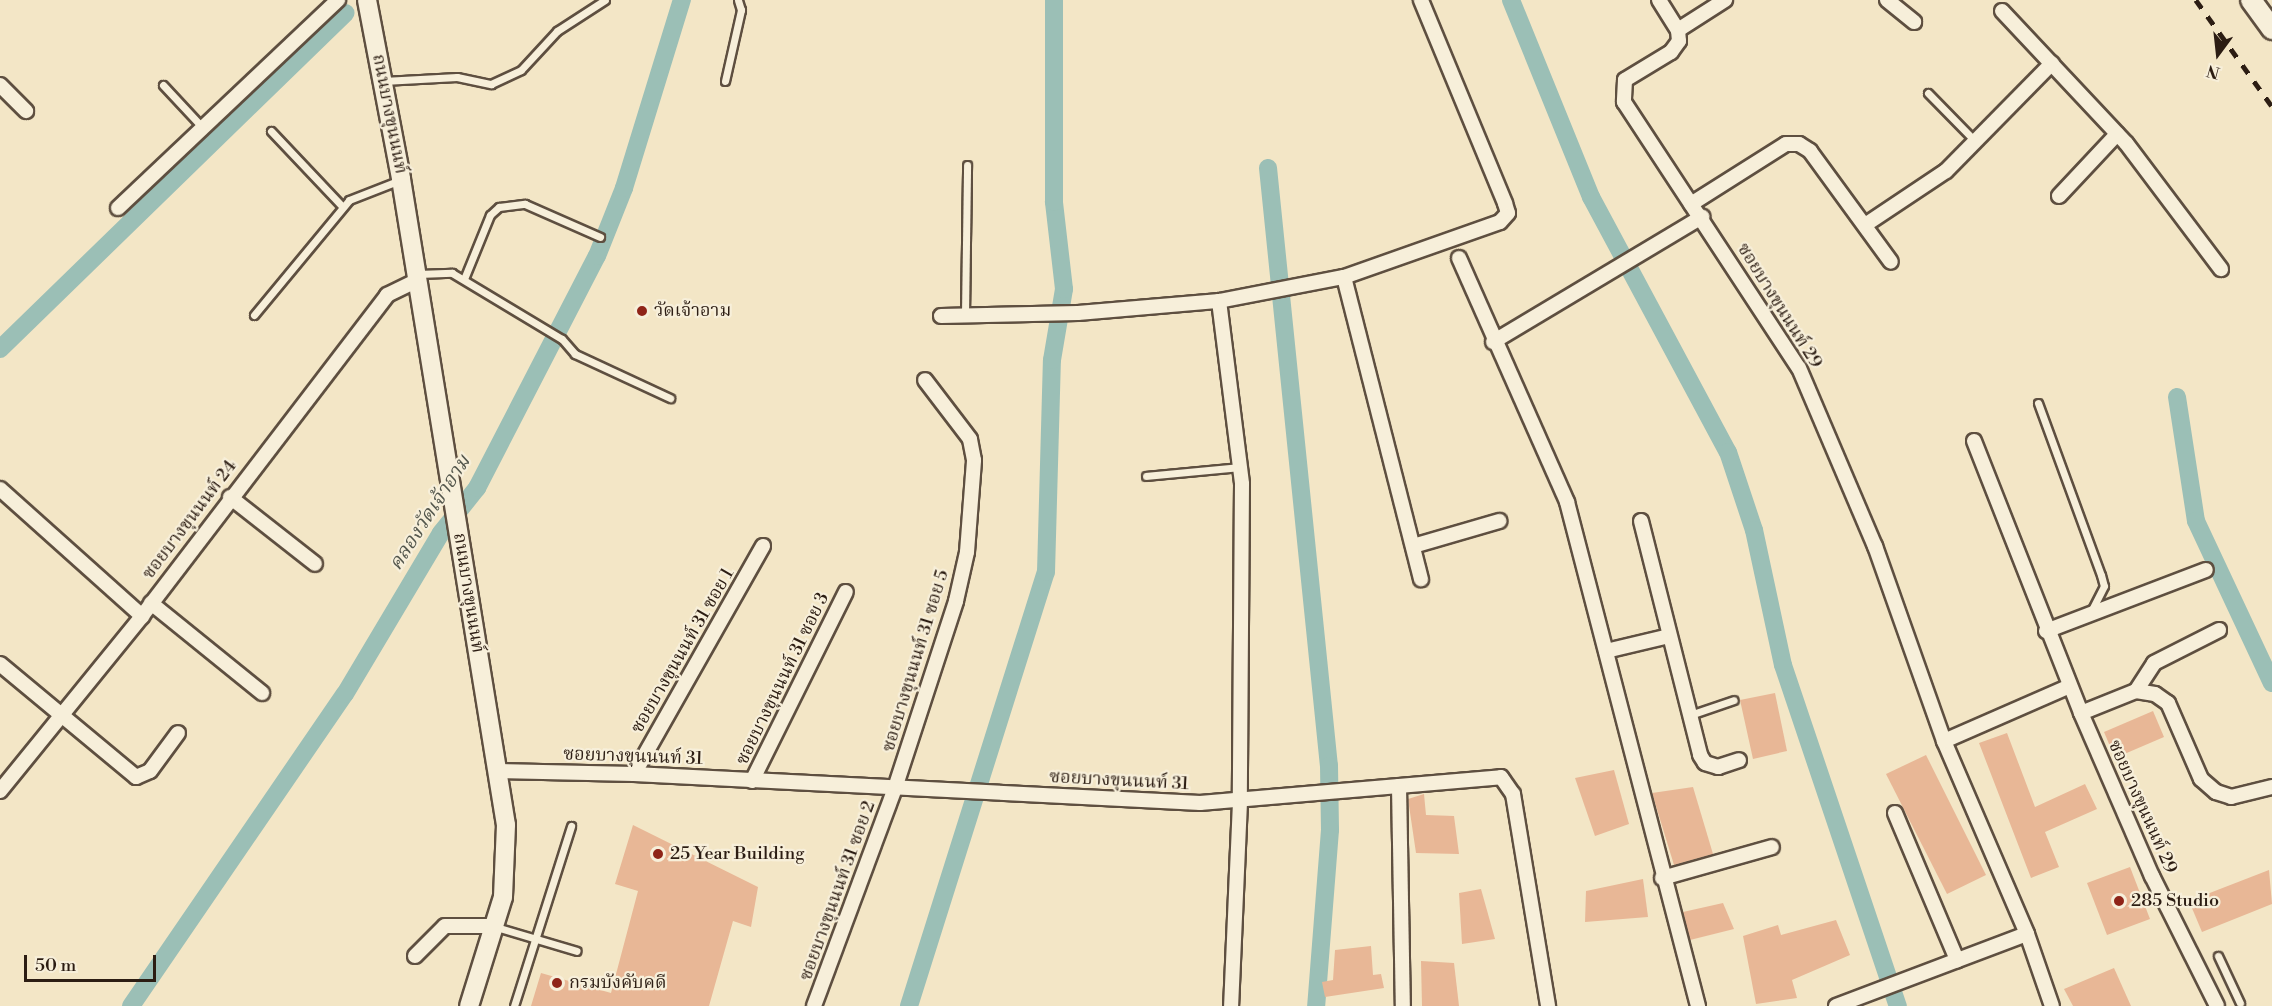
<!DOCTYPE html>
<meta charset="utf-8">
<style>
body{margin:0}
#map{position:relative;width:2272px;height:1006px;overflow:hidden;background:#f3e6c6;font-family:"Libre Bodoni","Noto Serif Thai",serif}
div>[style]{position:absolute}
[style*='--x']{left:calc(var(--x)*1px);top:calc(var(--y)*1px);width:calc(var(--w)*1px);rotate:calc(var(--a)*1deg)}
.canal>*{height:18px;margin:-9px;padding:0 9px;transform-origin:9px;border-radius:9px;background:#9bbfb6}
.building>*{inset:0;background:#e8b796}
.roads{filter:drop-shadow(2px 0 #5e4f40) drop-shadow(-2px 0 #5e4f40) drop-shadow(0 2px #5e4f40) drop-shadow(0 -2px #5e4f40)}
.service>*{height:7px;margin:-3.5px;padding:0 3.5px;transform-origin:3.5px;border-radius:3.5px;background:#f7efda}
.minor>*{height:14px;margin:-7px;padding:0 7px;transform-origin:7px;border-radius:7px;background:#f7efda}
.tertiary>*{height:18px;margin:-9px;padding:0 9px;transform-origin:9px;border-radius:9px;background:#f7efda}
.secondary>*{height:20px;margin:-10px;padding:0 10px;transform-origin:10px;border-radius:10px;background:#f7efda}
.rail>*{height:4.5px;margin-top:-2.25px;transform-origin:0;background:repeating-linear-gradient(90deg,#2c1d13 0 10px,transparent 0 20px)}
.dots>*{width:16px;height:16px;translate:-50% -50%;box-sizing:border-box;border:3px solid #f7efda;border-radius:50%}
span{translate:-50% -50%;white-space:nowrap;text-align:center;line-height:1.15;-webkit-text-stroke:4.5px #f7efda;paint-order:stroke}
.street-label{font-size:18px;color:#2c1d13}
.poi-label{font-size:18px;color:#2c1d13}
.left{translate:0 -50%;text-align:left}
.water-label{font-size:20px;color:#53564c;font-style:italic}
.north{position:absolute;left:2188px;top:24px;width:60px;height:60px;-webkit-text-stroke:4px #f7efda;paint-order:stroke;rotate:195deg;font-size:16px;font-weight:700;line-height:24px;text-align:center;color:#2c1d13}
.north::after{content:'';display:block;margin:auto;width:21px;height:27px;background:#2c1d13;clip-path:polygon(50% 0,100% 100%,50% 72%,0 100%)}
.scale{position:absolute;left:24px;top:955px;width:132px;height:27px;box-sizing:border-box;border:3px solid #2c1d13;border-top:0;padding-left:8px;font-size:18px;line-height:21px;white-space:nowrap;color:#2c1d13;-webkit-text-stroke:4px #f7efda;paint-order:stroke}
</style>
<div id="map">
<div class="canal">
<i style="--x:1511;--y:0;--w:213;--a:67.9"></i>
<i style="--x:1591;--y:197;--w:289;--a:61.8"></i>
<i style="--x:1728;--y:452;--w:82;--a:71.6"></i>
<i style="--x:1754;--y:530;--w:138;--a:77.9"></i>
<i style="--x:1783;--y:665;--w:360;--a:71.4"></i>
<i style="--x:1268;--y:168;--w:601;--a:84.18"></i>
<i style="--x:1329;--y:766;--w:64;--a:89.1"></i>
<i style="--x:1330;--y:830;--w:177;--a:94.5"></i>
<i style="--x:0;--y:349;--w:482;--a:-44.2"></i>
<i style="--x:2177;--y:397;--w:125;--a:81.3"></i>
<i style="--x:2196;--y:521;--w:179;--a:64.9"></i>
<i style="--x:131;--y:1006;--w:378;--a:-55.6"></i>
<i style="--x:345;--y:694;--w:187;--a:-59.2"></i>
<i style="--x:441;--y:533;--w:58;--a:-51.3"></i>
<i style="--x:477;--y:488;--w:261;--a:-62.7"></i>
<i style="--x:597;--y:256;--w:73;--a:-68.3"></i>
<i style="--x:624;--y:188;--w:197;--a:-72.9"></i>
<i style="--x:909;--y:1006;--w:455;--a:-72.5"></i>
<i style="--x:1046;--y:572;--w:212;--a:-88.4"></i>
<i style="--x:1052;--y:360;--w:72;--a:-80.4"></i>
<i style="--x:1064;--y:289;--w:88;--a:-96.6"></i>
<i style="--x:1054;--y:202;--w:202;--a:-90"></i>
</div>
<div class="building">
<i style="clip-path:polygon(1775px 693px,1787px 751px,1753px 759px,1740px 700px)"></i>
<i style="clip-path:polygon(2153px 711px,2164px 737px,2115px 758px,2104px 732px)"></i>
<i style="clip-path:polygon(2007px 733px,2035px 807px,2085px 784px,2097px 809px,2045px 832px,2059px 867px,2031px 878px,1979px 743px)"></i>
<i style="clip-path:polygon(1926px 755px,1986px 875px,1947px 894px,1886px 774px)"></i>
<i style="clip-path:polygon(1614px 770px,1629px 824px,1595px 836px,1575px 778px)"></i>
<i style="clip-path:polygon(1693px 787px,1713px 854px,1674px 865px,1652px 793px)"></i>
<i style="clip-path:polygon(1424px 794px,1426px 815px,1454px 816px,1459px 854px,1416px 853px,1408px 799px)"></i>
<i style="clip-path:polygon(633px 825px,758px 887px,751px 927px,733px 921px,709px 1006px,531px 1006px,541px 973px,611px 993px,638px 891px,615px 884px)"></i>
<i style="clip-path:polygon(2130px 867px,2150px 919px,2107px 935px,2087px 883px)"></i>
<i style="clip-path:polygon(2269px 870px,2272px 904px,2202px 932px,2189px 901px)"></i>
<i style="clip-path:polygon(1643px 879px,1648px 917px,1585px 922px,1586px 891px)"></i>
<i style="clip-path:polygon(1481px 889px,1495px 939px,1462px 944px,1459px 893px)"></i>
<i style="clip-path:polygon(1723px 903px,1734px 929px,1690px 940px,1683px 912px)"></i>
<i style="clip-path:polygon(1836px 920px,1850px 955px,1792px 980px,1797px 998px,1756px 1004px,1743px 936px,1778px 925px,1781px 935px)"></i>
<i style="clip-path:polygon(1371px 946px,1373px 975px,1381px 974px,1384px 988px,1325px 997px,1322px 982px,1333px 980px,1335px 950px)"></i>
<i style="clip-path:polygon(1421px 961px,1454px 963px,1459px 1006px,1422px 1006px)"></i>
<i style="clip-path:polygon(2114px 968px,2131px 1006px,2073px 1006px,2064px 989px)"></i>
</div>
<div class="roads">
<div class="service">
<i style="--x:383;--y:81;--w:74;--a:-3.1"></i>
<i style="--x:457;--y:77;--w:35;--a:12"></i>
<i style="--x:491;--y:84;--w:33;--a:-25"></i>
<i style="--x:521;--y:70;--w:53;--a:-47.3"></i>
<i style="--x:557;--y:31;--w:57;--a:-32.9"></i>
<i style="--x:725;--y:81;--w:73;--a:-77.3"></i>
<i style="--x:741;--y:10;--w:10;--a:-107"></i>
<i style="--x:163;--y:85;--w:59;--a:47.1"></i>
<i style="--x:1928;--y:93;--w:67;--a:45.6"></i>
<i style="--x:271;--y:131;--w:103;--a:46.6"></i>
<i style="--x:418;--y:274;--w:34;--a:-2"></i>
<i style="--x:452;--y:273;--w:128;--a:31"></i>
<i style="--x:562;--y:339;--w:20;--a:49"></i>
<i style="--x:575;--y:354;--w:105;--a:24.9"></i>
<i style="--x:464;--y:279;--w:69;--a:-67.9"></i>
<i style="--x:490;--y:215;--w:12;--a:-42"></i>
<i style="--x:499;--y:207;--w:26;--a:-7"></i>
<i style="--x:525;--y:204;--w:82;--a:23.7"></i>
<i style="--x:254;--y:315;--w:149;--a:-50.4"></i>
<i style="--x:349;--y:200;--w:55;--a:-21.4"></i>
<i style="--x:965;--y:315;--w:150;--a:-89.2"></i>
<i style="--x:2038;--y:403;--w:183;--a:69.9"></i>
<i style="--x:2101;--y:575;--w:11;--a:75"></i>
<i style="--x:2104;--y:586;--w:29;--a:117"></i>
<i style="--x:1146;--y:476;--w:94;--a:-5.5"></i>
<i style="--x:1690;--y:715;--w:46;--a:-18.8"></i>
<i style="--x:496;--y:927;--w:84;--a:16.5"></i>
<i style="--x:2218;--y:956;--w:52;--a:64.9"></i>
<i style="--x:514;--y:1006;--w:189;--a:-72.4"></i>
</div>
<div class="minor">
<i style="--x:1659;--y:0;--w:36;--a:58"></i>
<i style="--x:1678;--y:30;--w:11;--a:85"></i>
<i style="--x:1679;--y:41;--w:14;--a:126"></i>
<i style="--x:1671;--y:52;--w:54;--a:148.7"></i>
<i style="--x:1625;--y:80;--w:22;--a:93"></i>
<i style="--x:1624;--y:102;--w:318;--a:56.7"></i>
<i style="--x:1799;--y:368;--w:194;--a:66.9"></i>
<i style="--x:1875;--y:546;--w:207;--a:70.5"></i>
<i style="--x:1944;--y:741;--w:210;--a:66.7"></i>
<i style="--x:2027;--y:934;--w:76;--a:70.9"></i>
<i style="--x:1887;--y:0;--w:35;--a:39"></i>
<i style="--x:2002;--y:11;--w:181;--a:46.8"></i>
<i style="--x:2126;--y:143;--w:158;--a:53"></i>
<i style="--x:1678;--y:30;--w:56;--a:-32.6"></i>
<i style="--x:0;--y:85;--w:37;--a:45"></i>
<i style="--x:2059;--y:196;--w:85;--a:-46.9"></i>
<i style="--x:1691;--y:204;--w:112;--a:-32.3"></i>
<i style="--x:1786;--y:144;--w:13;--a:0"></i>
<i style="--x:1799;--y:144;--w:13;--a:32"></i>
<i style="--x:1810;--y:151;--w:137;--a:53.9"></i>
<i style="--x:118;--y:208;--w:303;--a:-43.4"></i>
<i style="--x:1865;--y:225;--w:97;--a:-33.7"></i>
<i style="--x:1946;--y:171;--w:151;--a:-45.5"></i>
<i style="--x:1459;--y:258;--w:267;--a:66.1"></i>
<i style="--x:1567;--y:502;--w:521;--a:75.43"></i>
<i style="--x:1344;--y:277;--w:312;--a:75.7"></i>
<i style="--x:1219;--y:301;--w:184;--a:82.8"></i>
<i style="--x:1242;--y:484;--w:318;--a:90.4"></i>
<i style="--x:1240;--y:802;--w:204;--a:92.5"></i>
<i style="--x:941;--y:316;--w:137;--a:-1.3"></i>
<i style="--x:1078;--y:313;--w:142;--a:-4.9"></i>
<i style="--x:1219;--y:301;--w:127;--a:-10.9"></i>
<i style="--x:1344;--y:277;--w:165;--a:-19.4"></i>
<i style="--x:1500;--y:222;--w:12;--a:-48"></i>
<i style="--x:1508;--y:213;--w:10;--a:-107"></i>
<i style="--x:1505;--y:203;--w:220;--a:-112.5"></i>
<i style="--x:1493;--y:342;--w:244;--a:-30.9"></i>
<i style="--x:1974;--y:441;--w:292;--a:68.5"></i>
<i style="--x:2081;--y:713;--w:178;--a:66.5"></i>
<i style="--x:2152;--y:876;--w:145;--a:63.4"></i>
<i style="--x:0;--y:489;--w:191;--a:41.8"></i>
<i style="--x:230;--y:497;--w:108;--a:38.2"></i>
<i style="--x:1641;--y:521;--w:241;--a:75.8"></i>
<i style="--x:1700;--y:755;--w:9;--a:58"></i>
<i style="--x:1705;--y:763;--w:14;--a:17"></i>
<i style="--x:1718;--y:767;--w:22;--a:-18"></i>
<i style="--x:1413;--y:546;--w:90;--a:-16.2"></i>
<i style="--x:151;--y:603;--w:143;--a:39"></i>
<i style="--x:2046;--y:631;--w:171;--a:-20.9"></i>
<i style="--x:1606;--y:651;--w:65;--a:-13.4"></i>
<i style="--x:0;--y:664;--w:177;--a:39.7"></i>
<i style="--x:136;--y:777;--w:15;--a:-23"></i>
<i style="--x:150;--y:771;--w:47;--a:-53.6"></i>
<i style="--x:2136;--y:691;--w:33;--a:-57"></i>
<i style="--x:2154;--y:663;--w:73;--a:-26.9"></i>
<i style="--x:2081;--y:713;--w:59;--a:-21.8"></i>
<i style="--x:2136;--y:691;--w:19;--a:9"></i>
<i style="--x:2155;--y:694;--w:16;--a:35"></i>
<i style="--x:2168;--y:703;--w:83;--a:66.5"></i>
<i style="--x:2201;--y:779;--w:20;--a:41"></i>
<i style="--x:2216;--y:792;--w:16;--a:18"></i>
<i style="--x:2231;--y:797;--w:42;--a:-13.7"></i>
<i style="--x:1944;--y:741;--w:137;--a:-23.6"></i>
<i style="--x:497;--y:771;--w:137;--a:1.3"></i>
<i style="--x:634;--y:774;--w:567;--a:2.93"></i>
<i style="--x:1200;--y:803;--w:302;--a:-4.9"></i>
<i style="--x:1501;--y:777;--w:21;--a:55"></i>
<i style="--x:1513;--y:794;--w:215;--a:80.6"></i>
<i style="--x:634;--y:774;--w:262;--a:-60.5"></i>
<i style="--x:752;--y:781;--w:211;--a:-63.6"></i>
<i style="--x:1399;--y:786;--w:220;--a:89"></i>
<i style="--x:0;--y:791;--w:225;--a:-50.9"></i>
<i style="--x:142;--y:616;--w:404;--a:-52.6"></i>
<i style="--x:387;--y:295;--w:32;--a:-26"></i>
<i style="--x:1895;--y:813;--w:160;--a:67.1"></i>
<i style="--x:1662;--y:878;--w:114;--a:-15.7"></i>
<i style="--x:415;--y:956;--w:42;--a:-45"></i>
<i style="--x:445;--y:926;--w:50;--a:0"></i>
<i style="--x:814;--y:1006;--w:233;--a:-69.6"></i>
<i style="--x:895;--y:788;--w:197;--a:-71.9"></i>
<i style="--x:956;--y:601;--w:50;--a:-77.3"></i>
<i style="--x:967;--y:552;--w:92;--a:-85.6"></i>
<i style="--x:974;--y:460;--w:21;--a:-101"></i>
<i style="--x:970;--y:439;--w:74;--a:-127.3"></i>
<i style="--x:1836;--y:1006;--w:204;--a:-20.7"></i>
</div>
<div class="tertiary">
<i style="--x:367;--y:0;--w:182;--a:79.2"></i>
<i style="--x:401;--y:179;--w:654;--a:80.77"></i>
<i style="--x:506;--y:825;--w:72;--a:92.4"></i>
<i style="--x:503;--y:897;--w:114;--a:107.3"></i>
</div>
<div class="secondary">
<i style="--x:2251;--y:0;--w:36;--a:54"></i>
</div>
</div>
<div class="rail">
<i style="--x:2196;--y:0;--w:130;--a:54.4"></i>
</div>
<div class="dots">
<i style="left:642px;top:311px;background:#8f2418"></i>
<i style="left:658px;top:854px;background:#8f2418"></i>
<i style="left:2119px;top:901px;background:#8f2418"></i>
<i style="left:557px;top:983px;background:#8f2418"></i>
</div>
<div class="street-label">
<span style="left:389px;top:114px;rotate:79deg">ถนนบางขุนนนท์</span>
<span style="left:1779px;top:306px;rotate:58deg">ซอยบางขุนนนท์ 29</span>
<span style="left:190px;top:520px;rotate:-53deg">ซอยบางขุนนนท์ 24</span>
<span style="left:468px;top:593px;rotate:81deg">ถนนบางขุนนนท์</span>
<span style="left:683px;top:651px;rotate:-60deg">ซอยบางขุนนนท์ 31 ซอย 1</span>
<span style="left:916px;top:661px;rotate:-73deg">ซอยบางขุนนนท์ 31 ซอย 5</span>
<span style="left:783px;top:679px;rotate:-64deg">ซอยบางขุนนนท์ 31 ซอย 3</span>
<span style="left:633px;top:757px;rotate:2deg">ซอยบางขุนนนท์ 31</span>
<span style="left:1119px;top:781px;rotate:3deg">ซอยบางขุนนนท์ 31</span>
<span style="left:2142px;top:807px;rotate:66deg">ซอยบางขุนนนท์ 29</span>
<span style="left:838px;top:891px;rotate:-70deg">ซอยบางขุนนนท์ 31 ซอย 2</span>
</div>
<div class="poi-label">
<span class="left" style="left:654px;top:311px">วัดเจ้าอาม</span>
<span class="left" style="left:670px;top:854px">25 Year Building</span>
<span class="left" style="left:2131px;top:901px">285 Studio</span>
<span class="left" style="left:569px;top:983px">กรมบังคับคดี</span>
</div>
<div class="water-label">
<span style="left:430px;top:513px;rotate:-57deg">คลองวัดเจ้าอาม</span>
</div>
<div class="north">N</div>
<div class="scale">50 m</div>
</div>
